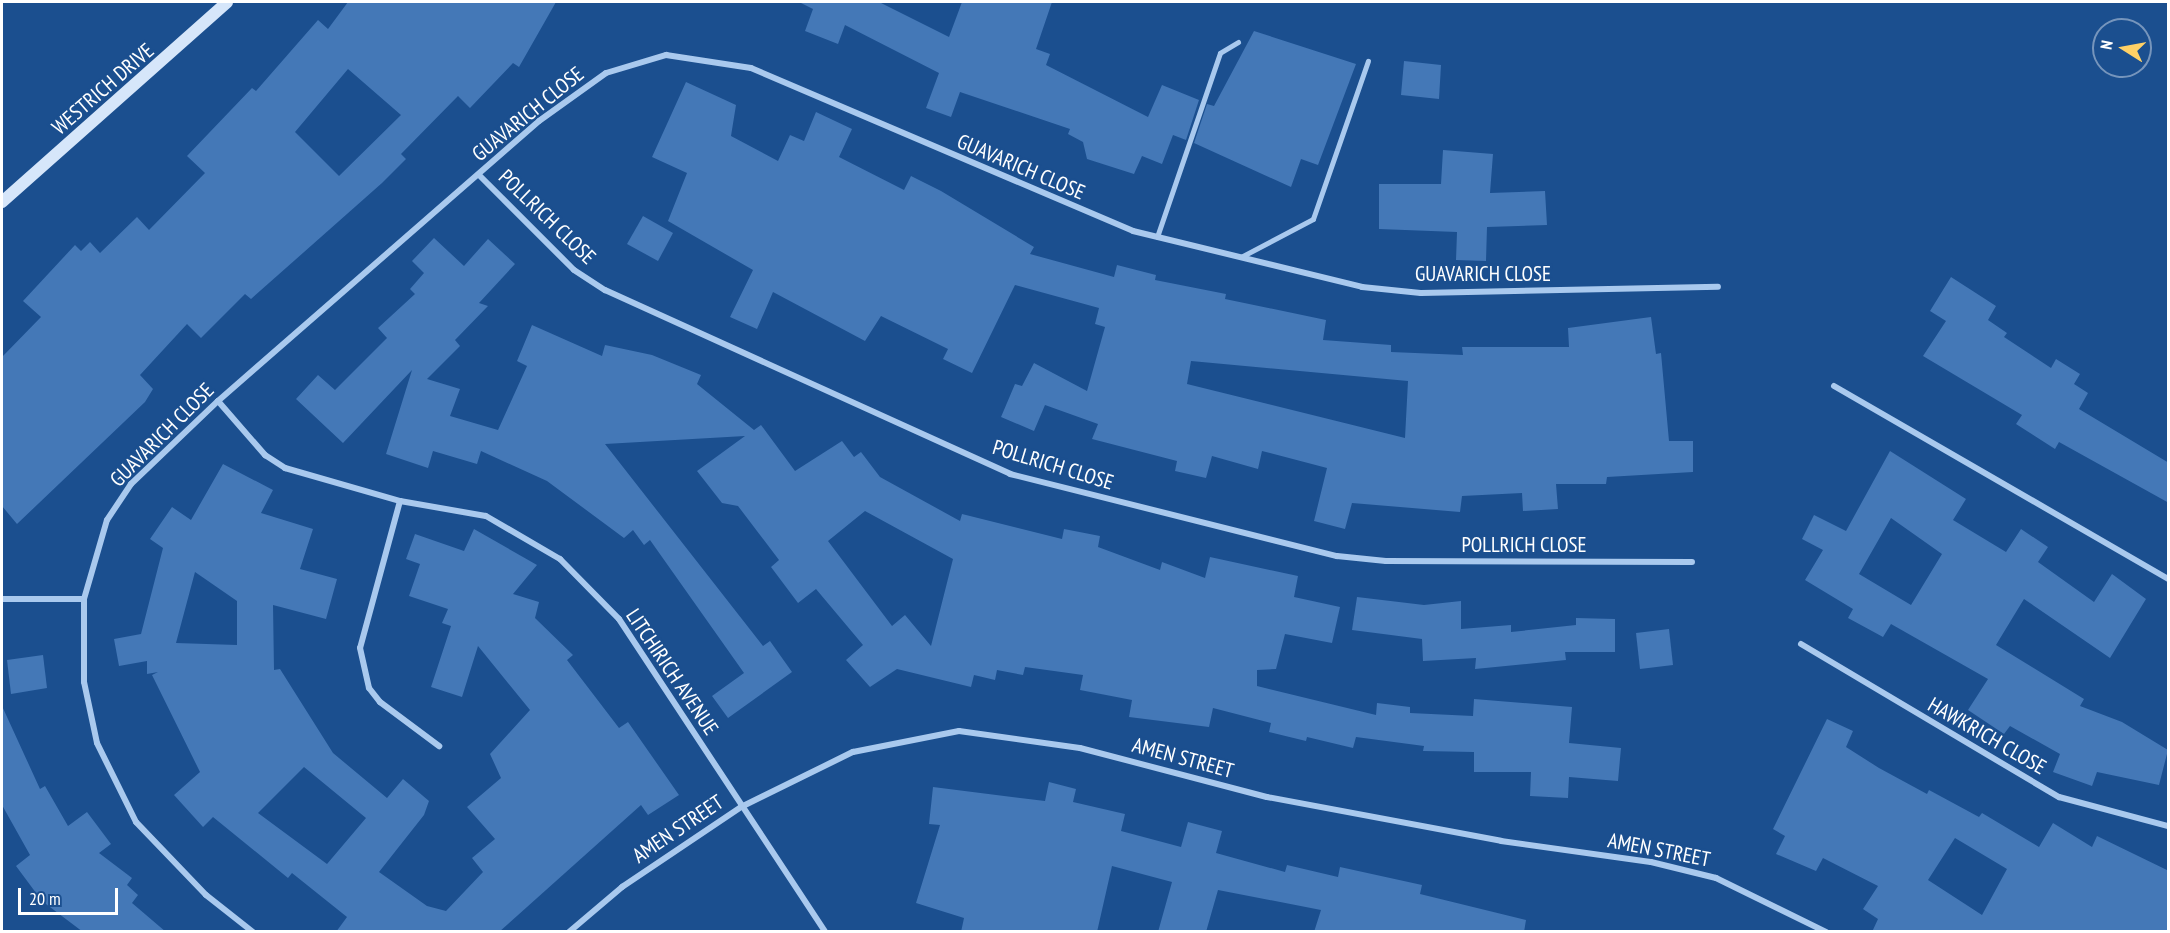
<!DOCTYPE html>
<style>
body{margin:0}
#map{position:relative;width:2170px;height:933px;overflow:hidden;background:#1b4f8f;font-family:"PT Sans Narrow",sans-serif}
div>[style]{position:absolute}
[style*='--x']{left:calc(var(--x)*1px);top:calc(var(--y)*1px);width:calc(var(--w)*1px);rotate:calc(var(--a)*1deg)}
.building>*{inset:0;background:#4478b7}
.lane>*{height:4.5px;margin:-2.25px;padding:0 2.25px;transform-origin:2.25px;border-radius:2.25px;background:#a9c9ee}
.street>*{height:6px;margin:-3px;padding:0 3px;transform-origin:3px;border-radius:3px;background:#a9c9ee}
.secondary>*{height:12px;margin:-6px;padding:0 6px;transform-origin:6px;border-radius:6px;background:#d6e6fa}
span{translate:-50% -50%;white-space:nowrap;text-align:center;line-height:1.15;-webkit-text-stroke:4.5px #1b4f8f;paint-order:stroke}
.street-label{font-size:21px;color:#fff}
.frame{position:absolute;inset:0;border:3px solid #fff;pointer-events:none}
.north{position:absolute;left:2092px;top:18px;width:60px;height:60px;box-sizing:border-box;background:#1b4f8f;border:2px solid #7695bc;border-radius:50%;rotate:281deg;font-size:16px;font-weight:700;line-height:24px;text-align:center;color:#fff}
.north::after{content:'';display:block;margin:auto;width:21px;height:27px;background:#ffd166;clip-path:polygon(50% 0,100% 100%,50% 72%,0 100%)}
.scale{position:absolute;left:18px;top:888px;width:100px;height:27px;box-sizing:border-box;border:3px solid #fff;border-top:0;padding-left:8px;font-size:18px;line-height:21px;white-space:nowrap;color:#fff;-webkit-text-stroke:4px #1b4f8f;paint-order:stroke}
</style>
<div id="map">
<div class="building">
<i style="clip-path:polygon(evenodd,348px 2px,556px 2px,519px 67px,513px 63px,470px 108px,458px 96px,401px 154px,406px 159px,382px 183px,251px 299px,245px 294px,201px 338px,187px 324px,140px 375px,153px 389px,145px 402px,17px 524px,2px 506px,2px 357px,41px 317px,23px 301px,75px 245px,81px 251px,90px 242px,100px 253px,137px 217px,149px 230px,205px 173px,187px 156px,252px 88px,256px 91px,318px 20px,328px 29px,348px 2px,348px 69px,401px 115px,339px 176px,295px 132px,348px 69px)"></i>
<i style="clip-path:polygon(799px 2px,879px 2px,949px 37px,962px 2px,1052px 2px,1036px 49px,1050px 54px,1046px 65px,1148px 117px,1162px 85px,1199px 100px,1186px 140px,1173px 135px,1162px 164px,1142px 156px,1134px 174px,1087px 159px,1083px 142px,1068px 134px,1070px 129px,960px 92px,951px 117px,926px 108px,939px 73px,845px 25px,838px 44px,805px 31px,813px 9px)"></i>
<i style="clip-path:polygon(1254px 31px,1356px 64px,1318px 165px,1301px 159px,1291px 187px,1194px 143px,1207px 104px,1214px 106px)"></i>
<i style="clip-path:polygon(1404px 61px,1441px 65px,1439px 99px,1401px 95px)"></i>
<i style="clip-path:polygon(evenodd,686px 82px,736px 105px,731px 136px,778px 161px,790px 135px,804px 141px,816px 112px,852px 129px,839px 157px,904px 190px,911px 176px,941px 191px,1034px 247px,1030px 254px,1114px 277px,1117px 265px,1156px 275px,1155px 280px,1226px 294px,1225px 299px,1326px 320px,1323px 340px,1391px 345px,1391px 352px,1463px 355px,1462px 347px,1569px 347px,1568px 328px,1651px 317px,1656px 354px,1661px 353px,1669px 441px,1693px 441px,1693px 472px,1607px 477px,1606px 484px,1556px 484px,1558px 509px,1523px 511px,1522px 493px,1462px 496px,1460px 512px,1352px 503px,1345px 529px,1314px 521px,1327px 468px,1262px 451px,1258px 469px,1212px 456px,1206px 478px,1175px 471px,1177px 461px,1092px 439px,1098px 424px,1045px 405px,1034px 431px,1001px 417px,1015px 384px,1022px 386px,1034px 363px,1087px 391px,1105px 327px,1095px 324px,1099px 308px,1015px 285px,972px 373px,943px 359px,948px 349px,881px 316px,865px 341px,773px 292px,757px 329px,730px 317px,753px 270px,668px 221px,687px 173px,652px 157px,686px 82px,1191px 361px,1408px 381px,1405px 438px,1187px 384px,1191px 361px)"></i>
<i style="clip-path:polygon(1443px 150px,1493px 154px,1490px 193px,1545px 191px,1547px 225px,1487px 227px,1486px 261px,1456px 260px,1457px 232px,1379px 229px,1379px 184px,1441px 184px)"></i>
<i style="clip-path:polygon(643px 216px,673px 233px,658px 261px,627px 244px)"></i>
<i style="clip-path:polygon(evenodd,434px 238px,464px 266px,488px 239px,515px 264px,479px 303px,488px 306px,455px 340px,460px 346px,427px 379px,460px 389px,450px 416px,498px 430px,527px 366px,517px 361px,532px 325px,602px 356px,605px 345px,652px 355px,701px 375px,697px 384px,754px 430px,761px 425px,795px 471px,842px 441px,854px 457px,861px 452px,880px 477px,960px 521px,962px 514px,1062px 539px,1064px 529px,1100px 536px,1098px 547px,1160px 570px,1162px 562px,1205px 578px,1210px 557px,1298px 576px,1294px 597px,1340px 607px,1332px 643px,1285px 634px,1276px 669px,1257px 670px,1257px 686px,1376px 715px,1377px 703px,1410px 707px,1410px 713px,1473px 716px,1474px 699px,1572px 707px,1569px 743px,1621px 748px,1618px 781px,1569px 777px,1568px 798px,1530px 796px,1531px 772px,1474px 772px,1474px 752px,1423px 751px,1424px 746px,1356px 737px,1353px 748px,1307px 737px,1306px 741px,1269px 732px,1271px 723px,1213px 708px,1209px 727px,1129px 717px,1132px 700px,1080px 690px,1083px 675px,1025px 667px,1023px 675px,997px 670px,995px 680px,974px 675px,971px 687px,897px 669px,870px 687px,846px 660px,863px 645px,816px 589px,798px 603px,771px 567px,779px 560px,738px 506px,722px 503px,697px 471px,745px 436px,605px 444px,763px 646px,770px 641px,792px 672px,728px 718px,712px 696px,744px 673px,650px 540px,644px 545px,633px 530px,624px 538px,547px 481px,481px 451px,477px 464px,433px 451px,428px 468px,386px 454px,412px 370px,343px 443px,296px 399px,318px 375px,335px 390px,387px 338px,378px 328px,415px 294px,410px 289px,424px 273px,412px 261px,434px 238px,865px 511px,953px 559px,931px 646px,905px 615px,892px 626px,828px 541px,865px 511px)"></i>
<i style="clip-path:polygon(1951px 277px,1996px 306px,1988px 320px,2007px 333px,2004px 337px,2051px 368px,2056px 359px,2080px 374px,2074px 384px,2088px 393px,2079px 409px,2169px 463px,2169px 503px,2059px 442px,2055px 449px,2016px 424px,2022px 415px,1923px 356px,1946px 321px,1930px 311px)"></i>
<i style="clip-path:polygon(evenodd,1890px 451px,1966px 499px,1953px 520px,2006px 552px,2021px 529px,2048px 547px,2038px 562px,2094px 602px,2112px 574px,2146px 599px,2110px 658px,2024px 599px,1996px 645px,2084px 699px,2080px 706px,2122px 722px,2168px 750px,2159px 785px,2097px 772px,2092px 786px,2053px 772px,2060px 754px,2010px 726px,2004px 734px,1968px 710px,1988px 679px,1891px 624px,1883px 637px,1848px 618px,1853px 609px,1805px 580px,1823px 550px,1802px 539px,1814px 515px,1846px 531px,1890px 451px,1891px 518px,1942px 554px,1911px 605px,1859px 574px,1891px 518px)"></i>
<i style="clip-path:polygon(evenodd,223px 464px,273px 490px,261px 513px,313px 529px,300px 569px,337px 579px,326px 619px,273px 605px,274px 670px,280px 669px,333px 753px,387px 798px,403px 779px,429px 801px,424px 815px,379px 872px,427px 906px,446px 911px,483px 872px,472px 858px,495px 839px,467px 807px,501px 778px,490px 754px,530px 710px,478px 646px,462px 697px,431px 687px,451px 626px,442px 623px,448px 609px,409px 596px,420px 564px,406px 559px,415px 534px,464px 551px,474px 529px,537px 565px,513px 594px,539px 602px,535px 618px,573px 655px,567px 660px,619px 728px,628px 722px,679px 795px,648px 815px,641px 805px,499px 932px,336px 932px,347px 917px,292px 873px,288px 878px,213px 817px,203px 827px,174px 795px,200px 772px,152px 675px,158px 672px,147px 674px,147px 661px,119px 666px,114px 639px,141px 634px,163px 548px,150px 539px,172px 507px,191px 520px,223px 464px,195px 572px,237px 601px,237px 645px,176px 643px,195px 572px,223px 464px,304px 767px,366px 818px,327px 864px,258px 813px,304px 767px)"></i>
<i style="clip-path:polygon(1357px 597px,1424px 605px,1461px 601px,1461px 629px,1511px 625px,1511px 632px,1576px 625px,1576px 618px,1615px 619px,1615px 652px,1565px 652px,1566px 660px,1475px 669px,1476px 658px,1423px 661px,1422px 639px,1352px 630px)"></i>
<i style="clip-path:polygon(1669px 629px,1673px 665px,1640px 669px,1636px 633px)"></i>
<i style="clip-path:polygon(43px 655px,47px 688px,11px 694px,7px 660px)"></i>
<i style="clip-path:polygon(2px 706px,40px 789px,45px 786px,68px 826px,87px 812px,111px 844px,99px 853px,132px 878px,127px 885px,138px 895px,132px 903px,166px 932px,83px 932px,42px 901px,16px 866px,30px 855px,2px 805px)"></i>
<i style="clip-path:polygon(evenodd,1827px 719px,1853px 731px,1846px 747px,1879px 768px,1927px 794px,1929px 790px,1979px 817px,1982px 813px,2039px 847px,2053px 823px,2092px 847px,2097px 836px,2169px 871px,2169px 932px,1872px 932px,1878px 919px,1863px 909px,1878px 886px,1823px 858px,1816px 871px,1776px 854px,1785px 836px,1773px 829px,1827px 719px,1955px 838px,2007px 869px,1982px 915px,1928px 880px,1955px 838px)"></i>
<i style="clip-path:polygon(1049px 782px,1076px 789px,1073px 802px,1125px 814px,1121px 831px,1181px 847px,1188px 822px,1222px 831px,1216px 853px,1285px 872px,1287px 865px,1338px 877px,1340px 867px,1422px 885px,1420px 894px,1526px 920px,1524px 932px,1314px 932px,1321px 910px,1218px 890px,1206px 932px,1158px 932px,1172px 882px,1112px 866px,1097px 932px,961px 932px,964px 918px,916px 903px,940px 825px,929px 824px,933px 787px,1045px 801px)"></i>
</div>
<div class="lane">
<i style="--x:1157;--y:237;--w:194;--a:-71.1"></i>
<i style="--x:1220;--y:53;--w:21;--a:-31"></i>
<i style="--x:1241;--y:257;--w:81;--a:-27.8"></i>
<i style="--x:1313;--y:219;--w:167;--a:-70.8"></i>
</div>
<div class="street">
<i style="--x:479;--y:175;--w:134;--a:45"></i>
<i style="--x:574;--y:270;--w:37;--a:33"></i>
<i style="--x:605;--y:290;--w:445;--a:24.4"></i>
<i style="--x:1010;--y:474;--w:337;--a:14.1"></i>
<i style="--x:1337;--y:556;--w:49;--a:5.8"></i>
<i style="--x:1386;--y:561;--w:306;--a:0.2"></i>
<i style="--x:1834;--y:386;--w:386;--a:30"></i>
<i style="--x:218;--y:401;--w:72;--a:49"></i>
<i style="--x:265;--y:455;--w:24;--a:33"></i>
<i style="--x:285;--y:468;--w:120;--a:16"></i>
<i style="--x:400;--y:501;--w:87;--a:9.9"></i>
<i style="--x:486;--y:516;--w:86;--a:30.2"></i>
<i style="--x:560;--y:559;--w:84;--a:45.5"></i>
<i style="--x:619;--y:619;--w:375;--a:56.6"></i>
<i style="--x:400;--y:501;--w:152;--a:105.2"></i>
<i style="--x:360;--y:648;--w:41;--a:77.3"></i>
<i style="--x:369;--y:688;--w:18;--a:52"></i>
<i style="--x:380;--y:702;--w:74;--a:36.7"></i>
<i style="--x:2;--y:599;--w:82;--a:0"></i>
<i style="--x:1801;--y:644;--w:300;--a:30.7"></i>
<i style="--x:2059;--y:797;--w:113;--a:14.9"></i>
<i style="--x:253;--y:932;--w:60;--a:-141.8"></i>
<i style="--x:206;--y:895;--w:101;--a:-133.8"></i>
<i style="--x:136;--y:822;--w:88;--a:-116.3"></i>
<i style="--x:97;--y:743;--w:62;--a:-102"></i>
<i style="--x:84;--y:682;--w:83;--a:-90"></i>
<i style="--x:84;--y:599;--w:82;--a:-73.8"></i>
<i style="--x:107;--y:520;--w:43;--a:-56.3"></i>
<i style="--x:131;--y:484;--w:120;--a:-43.7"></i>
<i style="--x:218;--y:401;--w:426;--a:-41.1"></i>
<i style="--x:539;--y:121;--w:82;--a:-35.6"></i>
<i style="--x:606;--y:73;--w:63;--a:-16.7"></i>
<i style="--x:666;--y:55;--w:86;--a:8.7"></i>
<i style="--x:751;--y:68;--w:415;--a:23.1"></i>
<i style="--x:1133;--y:231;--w:236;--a:13.7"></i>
<i style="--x:1362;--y:287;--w:59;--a:5.8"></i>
<i style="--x:1421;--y:293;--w:297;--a:-1.2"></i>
<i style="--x:569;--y:932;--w:70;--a:-40.3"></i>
<i style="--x:622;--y:887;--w:143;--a:-33.9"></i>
<i style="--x:741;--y:807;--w:125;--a:-26.2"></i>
<i style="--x:853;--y:752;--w:108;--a:-11.2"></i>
<i style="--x:959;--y:731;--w:122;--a:8"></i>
<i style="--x:1080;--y:748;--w:193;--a:14.7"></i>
<i style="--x:1267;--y:797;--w:238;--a:10.6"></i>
<i style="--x:1501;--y:841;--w:151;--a:8"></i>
<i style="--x:1651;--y:862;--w:67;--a:13.8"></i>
<i style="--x:1716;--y:878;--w:123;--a:26.1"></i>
</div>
<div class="secondary">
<i style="--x:2;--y:202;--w:301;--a:-41.6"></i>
</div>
<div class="street-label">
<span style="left:103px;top:89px;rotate:-41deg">WESTRICH DRIVE</span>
<span style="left:528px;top:114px;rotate:-39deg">GUAVARICH CLOSE</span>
<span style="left:1021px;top:167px;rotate:23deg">GUAVARICH CLOSE</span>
<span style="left:547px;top:217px;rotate:44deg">POLLRICH CLOSE</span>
<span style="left:1483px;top:274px">GUAVARICH CLOSE</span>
<span style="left:162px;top:435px;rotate:-45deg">GUAVARICH CLOSE</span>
<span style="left:1053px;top:465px;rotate:17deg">POLLRICH CLOSE</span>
<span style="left:1524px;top:545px">POLLRICH CLOSE</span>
<span style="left:672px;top:672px;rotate:56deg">LITCHIRICH AVENUE</span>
<span style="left:1987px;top:736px;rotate:30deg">HAWKRICH CLOSE</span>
<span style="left:1183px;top:758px;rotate:15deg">AMEN STREET</span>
<span style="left:678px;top:829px;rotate:-34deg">AMEN STREET</span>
<span style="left:1659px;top:850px;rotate:11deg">AMEN STREET</span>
</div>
<div class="frame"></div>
<div class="north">N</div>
<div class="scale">20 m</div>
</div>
